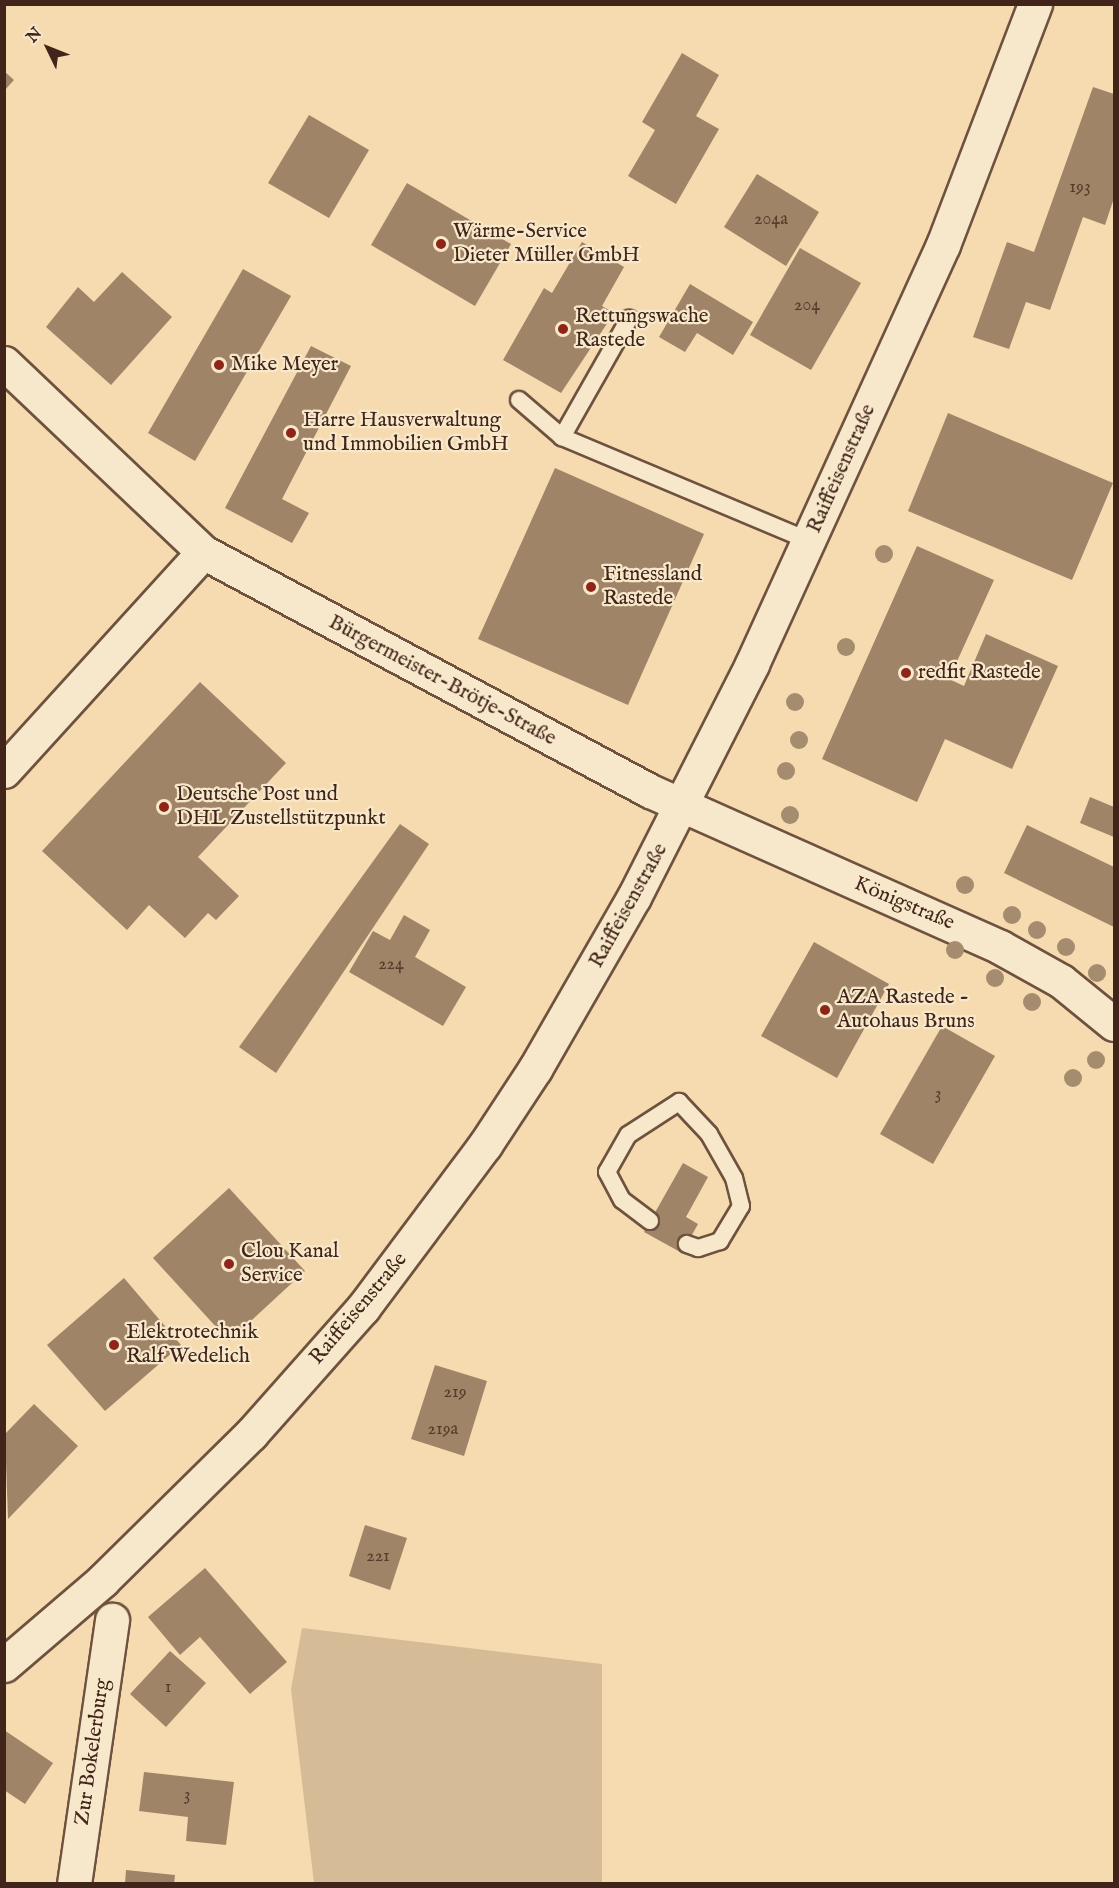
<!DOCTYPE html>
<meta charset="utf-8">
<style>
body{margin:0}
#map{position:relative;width:1119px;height:1888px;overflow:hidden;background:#f5dbaf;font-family:"IM FELL English",serif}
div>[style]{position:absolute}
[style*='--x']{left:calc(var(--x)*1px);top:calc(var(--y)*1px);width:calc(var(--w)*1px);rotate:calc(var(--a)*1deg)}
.green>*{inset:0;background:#d6bc96}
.building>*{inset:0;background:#9f8467}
.roads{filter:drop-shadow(2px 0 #6e523f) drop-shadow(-2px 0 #6e523f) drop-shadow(0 2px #6e523f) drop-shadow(0 -2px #6e523f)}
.lane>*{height:16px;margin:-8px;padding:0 8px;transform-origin:8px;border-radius:8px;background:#f8e8cb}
.street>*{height:33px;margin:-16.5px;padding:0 16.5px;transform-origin:16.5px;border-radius:16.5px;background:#f8e8cb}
.secondary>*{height:33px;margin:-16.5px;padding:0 16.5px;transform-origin:16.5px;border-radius:16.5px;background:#f8e8cb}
.trees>*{width:18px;height:18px;margin:-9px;border-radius:50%;background:#a68c6e}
.dots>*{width:16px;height:16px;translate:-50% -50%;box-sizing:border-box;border:3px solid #f8e8cb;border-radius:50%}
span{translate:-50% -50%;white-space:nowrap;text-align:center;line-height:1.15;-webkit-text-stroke:4.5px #f8e8cb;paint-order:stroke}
.number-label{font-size:18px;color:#583d2d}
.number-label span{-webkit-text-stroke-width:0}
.poi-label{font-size:21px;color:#41251a}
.left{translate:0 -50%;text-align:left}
.street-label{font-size:21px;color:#41251a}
.frame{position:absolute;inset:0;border:6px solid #41251a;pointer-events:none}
.north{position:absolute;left:18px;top:18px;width:60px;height:60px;-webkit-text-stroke:4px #f8e8cb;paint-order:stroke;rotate:313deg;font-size:16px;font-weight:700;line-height:24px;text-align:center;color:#41251a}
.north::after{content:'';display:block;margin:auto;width:21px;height:27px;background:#41251a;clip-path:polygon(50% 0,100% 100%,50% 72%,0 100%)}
</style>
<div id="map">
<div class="green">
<i style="clip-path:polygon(302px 1628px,602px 1664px,602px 1883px,314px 1883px,291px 1689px)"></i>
</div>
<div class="building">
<i style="clip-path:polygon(682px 53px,719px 75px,696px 116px,719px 129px,676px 204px,628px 176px,655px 130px,642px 122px)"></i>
<i style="clip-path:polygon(4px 71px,14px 80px,4px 91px)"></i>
<i style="clip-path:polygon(1093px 87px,1114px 94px,1114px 198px,1105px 225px,1083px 217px,1050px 310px,1026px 302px,1009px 349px,973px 337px,1007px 242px,1034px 252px)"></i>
<i style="clip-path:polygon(309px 115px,369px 150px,329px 218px,268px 183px)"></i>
<i style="clip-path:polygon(757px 174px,819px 212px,786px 266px,724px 227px)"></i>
<i style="clip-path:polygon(407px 183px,511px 244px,475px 306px,371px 245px)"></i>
<i style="clip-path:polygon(582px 242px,624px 267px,602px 306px,614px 313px,561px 393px,503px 360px,544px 288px,552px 293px)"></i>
<i style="clip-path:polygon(800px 248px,861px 283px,811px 370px,750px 335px)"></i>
<i style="clip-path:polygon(243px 269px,291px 296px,195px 461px,148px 433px)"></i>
<i style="clip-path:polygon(122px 272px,172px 317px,111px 385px,46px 327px,78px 287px,94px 302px)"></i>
<i style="clip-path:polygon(690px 284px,753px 322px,733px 355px,697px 333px,685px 352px,659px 337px)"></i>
<i style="clip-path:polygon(311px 346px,351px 366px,282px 499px,309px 513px,292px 543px,225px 508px)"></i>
<i style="clip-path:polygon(948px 413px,1113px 483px,1072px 580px,908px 511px)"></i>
<i style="clip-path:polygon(555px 468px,704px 534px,628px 705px,478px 639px)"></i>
<i style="clip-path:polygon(917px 546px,994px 580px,949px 679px,964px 686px,986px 634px,1058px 666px,1012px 769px,945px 739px,917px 802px,822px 759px)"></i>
<i style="clip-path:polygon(200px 682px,286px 763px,198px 857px,239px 896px,216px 920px,208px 913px,185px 938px,149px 905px,127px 930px,42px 851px)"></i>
<i style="clip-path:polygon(1090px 797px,1114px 807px,1114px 837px,1080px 823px)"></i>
<i style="clip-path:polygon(400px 824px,429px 844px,276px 1073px,239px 1047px)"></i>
<i style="clip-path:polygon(1027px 825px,1114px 867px,1114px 927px,1004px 873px)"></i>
<i style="clip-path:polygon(404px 915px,430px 930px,415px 957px,466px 987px,443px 1026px,349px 972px,373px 931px,390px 940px)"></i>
<i style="clip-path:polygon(814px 942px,889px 984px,837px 1078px,761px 1036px)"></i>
<i style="clip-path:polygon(942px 1026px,995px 1056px,933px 1164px,880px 1134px)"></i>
<i style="clip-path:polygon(683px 1163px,708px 1177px,686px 1217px,698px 1224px,682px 1253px,644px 1232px)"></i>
<i style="clip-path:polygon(229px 1188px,305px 1271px,229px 1341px,153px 1258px)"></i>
<i style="clip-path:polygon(124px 1278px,181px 1345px,105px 1411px,47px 1345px)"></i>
<i style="clip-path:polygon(435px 1365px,487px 1381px,464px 1456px,411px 1439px)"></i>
<i style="clip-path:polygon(34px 1404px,78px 1446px,8px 1519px,5px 1434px)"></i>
<i style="clip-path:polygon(365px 1525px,407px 1538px,390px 1590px,349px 1576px)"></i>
<i style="clip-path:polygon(205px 1568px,287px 1662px,250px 1694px,200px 1637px,180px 1655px,148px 1617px)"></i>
<i style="clip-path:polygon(170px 1651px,206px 1683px,166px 1727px,130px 1694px)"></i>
<i style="clip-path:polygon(4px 1730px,53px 1763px,25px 1804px,4px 1790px)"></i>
<i style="clip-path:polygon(144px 1772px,234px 1782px,226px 1845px,186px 1841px,188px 1817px,139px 1811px)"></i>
<i style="clip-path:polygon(126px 1870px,175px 1875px,174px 1884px,125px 1884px)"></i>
</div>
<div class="roads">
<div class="lane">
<i style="--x:519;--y:400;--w:57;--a:40.7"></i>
<i style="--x:562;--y:437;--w:268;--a:22.8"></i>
<i style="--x:562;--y:437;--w:136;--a:-60.4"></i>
<i style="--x:650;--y:1221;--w:35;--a:-143"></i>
<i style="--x:622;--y:1200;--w:32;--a:-118"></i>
<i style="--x:607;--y:1172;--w:43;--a:-60.4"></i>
<i style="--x:628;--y:1135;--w:61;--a:-32.9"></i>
<i style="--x:679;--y:1102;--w:44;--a:46.8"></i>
<i style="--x:709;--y:1134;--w:51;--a:60.4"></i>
<i style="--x:734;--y:1178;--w:29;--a:76"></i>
<i style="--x:741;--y:1206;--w:41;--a:121"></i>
<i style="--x:720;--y:1241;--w:23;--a:162"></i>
<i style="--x:698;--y:1248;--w:12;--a:-160"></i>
</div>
<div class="street">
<i style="--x:4;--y:363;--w:274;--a:43.5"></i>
<i style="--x:4;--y:771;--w:296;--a:-47.7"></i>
<i style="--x:203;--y:552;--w:507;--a:28.13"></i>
<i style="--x:650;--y:791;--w:383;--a:24"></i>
<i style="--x:1000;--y:947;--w:70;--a:29.1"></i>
<i style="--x:1061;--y:981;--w:68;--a:39.1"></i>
<i style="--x:74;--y:1884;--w:267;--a:-81.8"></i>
</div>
<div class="secondary">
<i style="--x:4;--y:1665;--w:130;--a:-40.6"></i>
<i style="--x:103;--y:1580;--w:208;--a:-44.6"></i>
<i style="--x:251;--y:1434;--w:169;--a:-48.4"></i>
<i style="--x:363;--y:1308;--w:204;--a:-53.2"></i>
<i style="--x:485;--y:1145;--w:91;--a:-56.7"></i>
<i style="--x:535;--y:1069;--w:198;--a:-60.1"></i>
<i style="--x:634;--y:897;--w:261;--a:-63.1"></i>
<i style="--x:752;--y:664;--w:460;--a:-65.5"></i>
<i style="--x:943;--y:245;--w:258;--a:-69.1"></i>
</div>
</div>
<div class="trees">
<i style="left:884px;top:554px"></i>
<i style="left:846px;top:647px"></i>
<i style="left:795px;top:702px"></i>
<i style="left:799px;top:740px"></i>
<i style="left:786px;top:771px"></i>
<i style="left:790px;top:815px"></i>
<i style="left:965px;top:885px"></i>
<i style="left:1012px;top:915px"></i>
<i style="left:1037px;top:930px"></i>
<i style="left:1066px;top:947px"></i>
<i style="left:955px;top:950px"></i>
<i style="left:1097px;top:973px"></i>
<i style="left:995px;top:978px"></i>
<i style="left:1032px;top:1002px"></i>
<i style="left:1096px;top:1060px"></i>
<i style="left:1073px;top:1078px"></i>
</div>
<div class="dots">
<i style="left:441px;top:244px;background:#8f2418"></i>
<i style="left:563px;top:329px;background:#8f2418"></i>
<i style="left:219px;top:365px;background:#8f2418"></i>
<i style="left:291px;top:433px;background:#8f2418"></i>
<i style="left:591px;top:587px;background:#8f2418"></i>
<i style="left:906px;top:673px;background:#8f2418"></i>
<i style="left:164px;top:807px;background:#8f2418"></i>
<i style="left:825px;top:1010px;background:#8f2418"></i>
<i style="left:229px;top:1264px;background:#8f2418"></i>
<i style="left:114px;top:1345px;background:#8f2418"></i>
</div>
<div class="number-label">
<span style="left:1080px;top:188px">193</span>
<span style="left:771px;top:220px">204a</span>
<span style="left:807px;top:306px">204</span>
<span style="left:391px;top:965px">224</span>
<span style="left:938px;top:1095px">3</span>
<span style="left:455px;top:1393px">219</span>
<span style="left:443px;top:1430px">219a</span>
<span style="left:378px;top:1557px">221</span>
<span style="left:168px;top:1688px">1</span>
<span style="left:187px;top:1796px">3</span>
</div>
<div class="poi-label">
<span class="left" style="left:453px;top:244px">Wärme-Service<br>Dieter Müller GmbH</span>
<span class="left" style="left:575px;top:329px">Rettungswache<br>Rastede</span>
<span class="left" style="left:231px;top:365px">Mike Meyer</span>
<span class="left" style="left:303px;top:433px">Harre Hausverwaltung<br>und Immobilien GmbH</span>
<span class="left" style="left:603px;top:587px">Fitnessland<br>Rastede</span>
<span class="left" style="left:918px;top:673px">redfit Rastede</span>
<span class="left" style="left:176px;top:807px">Deutsche Post und<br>DHL Zustellstützpunkt</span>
<span class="left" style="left:837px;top:1010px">AZA Rastede -<br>Autohaus Bruns</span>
<span class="left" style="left:241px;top:1264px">Clou Kanal<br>Service</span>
<span class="left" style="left:126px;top:1345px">Elektrotechnik<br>Ralf Wedelich</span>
</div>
<div class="street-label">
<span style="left:842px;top:469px;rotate:-66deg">Raiffeisenstraße</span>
<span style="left:442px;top:681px;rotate:28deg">Bürgermeister-Brötje-Straße</span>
<span style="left:904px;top:904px;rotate:23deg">Königstraße</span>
<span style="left:629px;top:906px;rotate:-61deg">Raiffeisenstraße</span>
<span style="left:359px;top:1309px;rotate:-50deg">Raiffeisenstraße</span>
<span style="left:93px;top:1752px;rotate:-82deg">Zur Bokelerburg</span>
</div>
<div class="frame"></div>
<div class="north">N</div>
</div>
